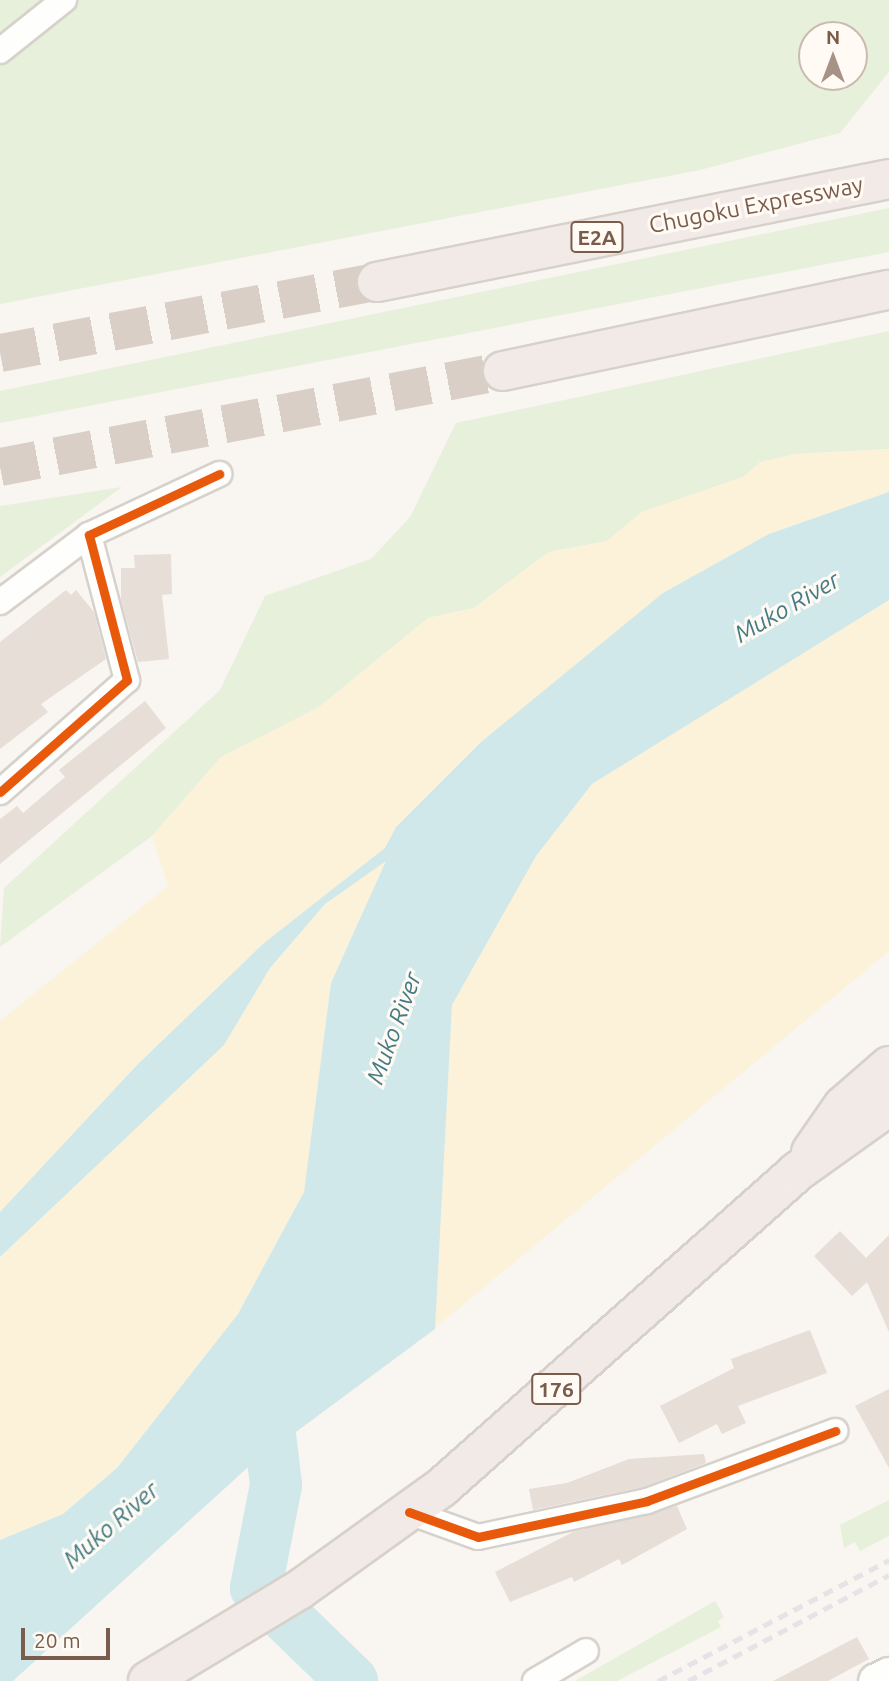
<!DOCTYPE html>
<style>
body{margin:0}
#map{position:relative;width:889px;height:1681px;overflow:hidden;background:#f9f5f0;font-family:Ubuntu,sans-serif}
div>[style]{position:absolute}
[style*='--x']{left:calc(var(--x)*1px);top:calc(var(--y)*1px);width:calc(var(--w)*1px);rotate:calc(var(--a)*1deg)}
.green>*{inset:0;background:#e7f0db}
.sand>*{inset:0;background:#fbf2d9}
.water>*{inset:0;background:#d0e8ea}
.river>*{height:52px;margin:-26px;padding:0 26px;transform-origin:26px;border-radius:26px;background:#d0e8ea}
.building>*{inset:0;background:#e6ded7}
.highway-tunnel>*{height:38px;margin-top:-19px;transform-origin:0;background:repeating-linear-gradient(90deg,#d9cfc7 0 38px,transparent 0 57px)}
.roads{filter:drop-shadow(2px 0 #d7d1cb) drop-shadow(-2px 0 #d7d1cb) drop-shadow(0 2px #d7d1cb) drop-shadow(0 -2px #d7d1cb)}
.street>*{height:24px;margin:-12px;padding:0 12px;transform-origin:12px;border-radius:12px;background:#fefefd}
.secondary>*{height:35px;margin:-17.5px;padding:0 17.5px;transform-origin:17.5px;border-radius:17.5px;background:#fefefd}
.highway>*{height:38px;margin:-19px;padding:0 19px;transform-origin:19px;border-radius:19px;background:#f2eae7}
.rail>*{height:5px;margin-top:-2.5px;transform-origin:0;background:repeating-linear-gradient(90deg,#e6e3e7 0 10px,transparent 0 17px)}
.cycleway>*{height:9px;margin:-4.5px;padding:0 4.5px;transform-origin:4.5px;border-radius:4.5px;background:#e8590c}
span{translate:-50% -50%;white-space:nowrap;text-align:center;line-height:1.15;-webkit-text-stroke:6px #fffaf3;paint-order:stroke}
.shield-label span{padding:2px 5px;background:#fffaf3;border:2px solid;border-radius:5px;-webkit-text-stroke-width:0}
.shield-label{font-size:21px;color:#7a5c4d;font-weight:700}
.street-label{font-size:23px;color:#7a5c4d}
.water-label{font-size:24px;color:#437c86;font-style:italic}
.north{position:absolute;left:798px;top:21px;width:70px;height:70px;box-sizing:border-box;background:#fffaf3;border:2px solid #cabbb1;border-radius:50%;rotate:0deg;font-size:19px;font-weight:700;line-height:28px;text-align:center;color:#7a5c4d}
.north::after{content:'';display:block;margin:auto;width:24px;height:32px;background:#a69286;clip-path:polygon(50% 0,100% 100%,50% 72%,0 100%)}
.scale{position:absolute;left:21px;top:1628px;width:89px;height:32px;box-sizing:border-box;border:4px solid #7a5c4d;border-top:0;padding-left:9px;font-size:21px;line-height:24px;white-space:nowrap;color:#7a5c4d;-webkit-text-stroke:5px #fffaf3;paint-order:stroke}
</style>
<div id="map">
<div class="green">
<i style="clip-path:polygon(evenodd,0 0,889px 0,889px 72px,840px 133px,700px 170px,0 304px,0 0,812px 35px,854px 35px,854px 77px,812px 77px,812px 35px)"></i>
<i style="clip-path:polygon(889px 208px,889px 252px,0 423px,0 391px)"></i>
<i style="clip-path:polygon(889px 331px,889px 449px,795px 454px,761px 462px,743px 477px,642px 512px,607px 541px,549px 552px,474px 608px,428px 618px,319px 707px,221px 757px,152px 836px,0 947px,4px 888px,220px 690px,265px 596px,371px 559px,410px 517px,456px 423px)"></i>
<i style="clip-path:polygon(122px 487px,0 577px,0 506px)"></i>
<i style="clip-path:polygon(889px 1500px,889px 1536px,860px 1551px,855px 1542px,844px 1548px,840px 1525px)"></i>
<i style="clip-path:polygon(715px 1601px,724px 1617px,718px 1621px,721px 1627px,617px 1681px,575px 1681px)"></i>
</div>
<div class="sand">
<i style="clip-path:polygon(889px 449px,889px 492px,769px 534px,481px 742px,396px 827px,385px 848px,264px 943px,138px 1064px,0 1212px,0 1021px,168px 886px,152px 836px,221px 757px,319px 707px,428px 618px,474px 608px,549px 552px,607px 541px,642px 512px,743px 477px,760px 462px,795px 454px)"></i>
<i style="clip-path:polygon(889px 600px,889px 951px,435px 1328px,452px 1005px,536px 856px,592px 784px)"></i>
<i style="clip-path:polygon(387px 860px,331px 983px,304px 1192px,238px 1314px,117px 1468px,63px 1514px,0 1540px,0 1257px,224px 1045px,270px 968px,325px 904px)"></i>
</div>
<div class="water">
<i style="clip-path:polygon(889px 492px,889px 600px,592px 784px,536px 856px,452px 1005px,435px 1329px,246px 1469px,13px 1681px,0 1681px,0 1540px,63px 1514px,117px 1468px,238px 1314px,304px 1192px,331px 983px,386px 861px,325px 904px,270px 968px,224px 1045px,0 1257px,0 1212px,138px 1064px,264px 943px,385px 848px,396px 827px,481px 742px,663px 593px,769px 534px)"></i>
</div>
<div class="river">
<i style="--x:264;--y:1384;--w:102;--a:83.2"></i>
<i style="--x:276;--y:1485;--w:105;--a:101"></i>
<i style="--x:256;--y:1588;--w:134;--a:44.1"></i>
</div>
<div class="building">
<i style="clip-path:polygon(171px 554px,172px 594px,162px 595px,169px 659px,138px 662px,121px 600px,121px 568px,135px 568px,134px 555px)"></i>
<i style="clip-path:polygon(66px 590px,71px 595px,76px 590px,94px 612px,106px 659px,41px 704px,48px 712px,0 749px,0 642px)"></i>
<i style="clip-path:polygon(145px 701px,166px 728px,0 864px,0 819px,17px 806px,23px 813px,65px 777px,59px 770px)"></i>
<i style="clip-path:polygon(840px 1231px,866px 1258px,889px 1235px,889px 1332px,867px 1282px,852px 1296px,814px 1256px)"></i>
<i style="clip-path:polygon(810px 1330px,827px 1373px,738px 1406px,746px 1423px,722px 1434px,717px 1424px,679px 1443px,660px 1406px,734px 1368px,731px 1359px)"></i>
<i style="clip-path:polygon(889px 1389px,889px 1468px,855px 1406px)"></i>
<i style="clip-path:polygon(704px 1454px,706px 1463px,643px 1487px,533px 1510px,529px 1489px,567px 1483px,629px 1459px)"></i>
<i style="clip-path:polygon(677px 1506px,687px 1529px,622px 1565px,619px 1559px,574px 1582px,572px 1577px,510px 1602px,495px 1572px,573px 1532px)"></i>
<i style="clip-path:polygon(857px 1637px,869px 1659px,828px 1681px,773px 1681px)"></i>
</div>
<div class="highway-tunnel">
<i style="--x:0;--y:353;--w:384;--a:-10.7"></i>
<i style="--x:0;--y:467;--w:512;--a:-10.81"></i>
</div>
<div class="roads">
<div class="street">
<i style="--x:0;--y:51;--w:82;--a:-38.6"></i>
<i style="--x:0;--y:602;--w:111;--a:-37"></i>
<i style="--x:0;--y:792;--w:169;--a:-41.4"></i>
<i style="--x:127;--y:680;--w:150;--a:-104.7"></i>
<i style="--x:89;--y:535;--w:144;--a:-25.1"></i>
<i style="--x:409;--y:1512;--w:73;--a:19.9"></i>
<i style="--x:478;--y:1537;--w:173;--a:-12"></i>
<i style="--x:647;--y:1501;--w:201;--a:-20.4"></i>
<i style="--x:535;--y:1681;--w:59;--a:-30.5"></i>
</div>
<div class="secondary">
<i style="--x:876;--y:1681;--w:14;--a:-25"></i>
</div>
<div class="highway">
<i style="--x:377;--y:282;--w:522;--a:-11.37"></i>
<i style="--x:503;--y:371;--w:394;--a:-11.9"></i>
<i style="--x:811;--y:1152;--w:56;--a:-55.2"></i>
<i style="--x:843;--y:1106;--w:61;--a:-41"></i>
<i style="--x:148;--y:1681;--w:176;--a:-31.1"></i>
<i style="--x:299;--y:1590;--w:175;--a:-35.7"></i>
<i style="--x:441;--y:1488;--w:477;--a:-41.6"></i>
<i style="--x:798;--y:1171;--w:112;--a:-35.5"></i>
</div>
</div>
<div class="rail">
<i style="--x:658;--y:1681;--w:261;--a:-27.6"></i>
<i style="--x:688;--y:1681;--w:227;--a:-27.8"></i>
</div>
<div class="cycleway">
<i style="--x:0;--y:792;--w:169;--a:-41.4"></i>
<i style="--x:127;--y:680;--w:150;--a:-104.7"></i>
<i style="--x:89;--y:535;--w:144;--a:-25.1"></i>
<i style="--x:409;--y:1512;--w:73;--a:19.9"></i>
<i style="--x:478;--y:1537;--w:173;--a:-12"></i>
<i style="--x:647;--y:1501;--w:201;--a:-20.4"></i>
</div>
<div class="shield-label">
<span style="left:597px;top:237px">E2A</span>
<span style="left:556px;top:1389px">176</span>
</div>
<div class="street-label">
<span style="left:756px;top:205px;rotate:-11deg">Chugoku Expressway</span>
</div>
<div class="water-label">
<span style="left:787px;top:607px;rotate:-30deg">Muko River</span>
<span style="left:394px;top:1028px;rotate:-70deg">Muko River</span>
<span style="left:111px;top:1525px;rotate:-41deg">Muko River</span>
</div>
<div class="north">N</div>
<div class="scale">20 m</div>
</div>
